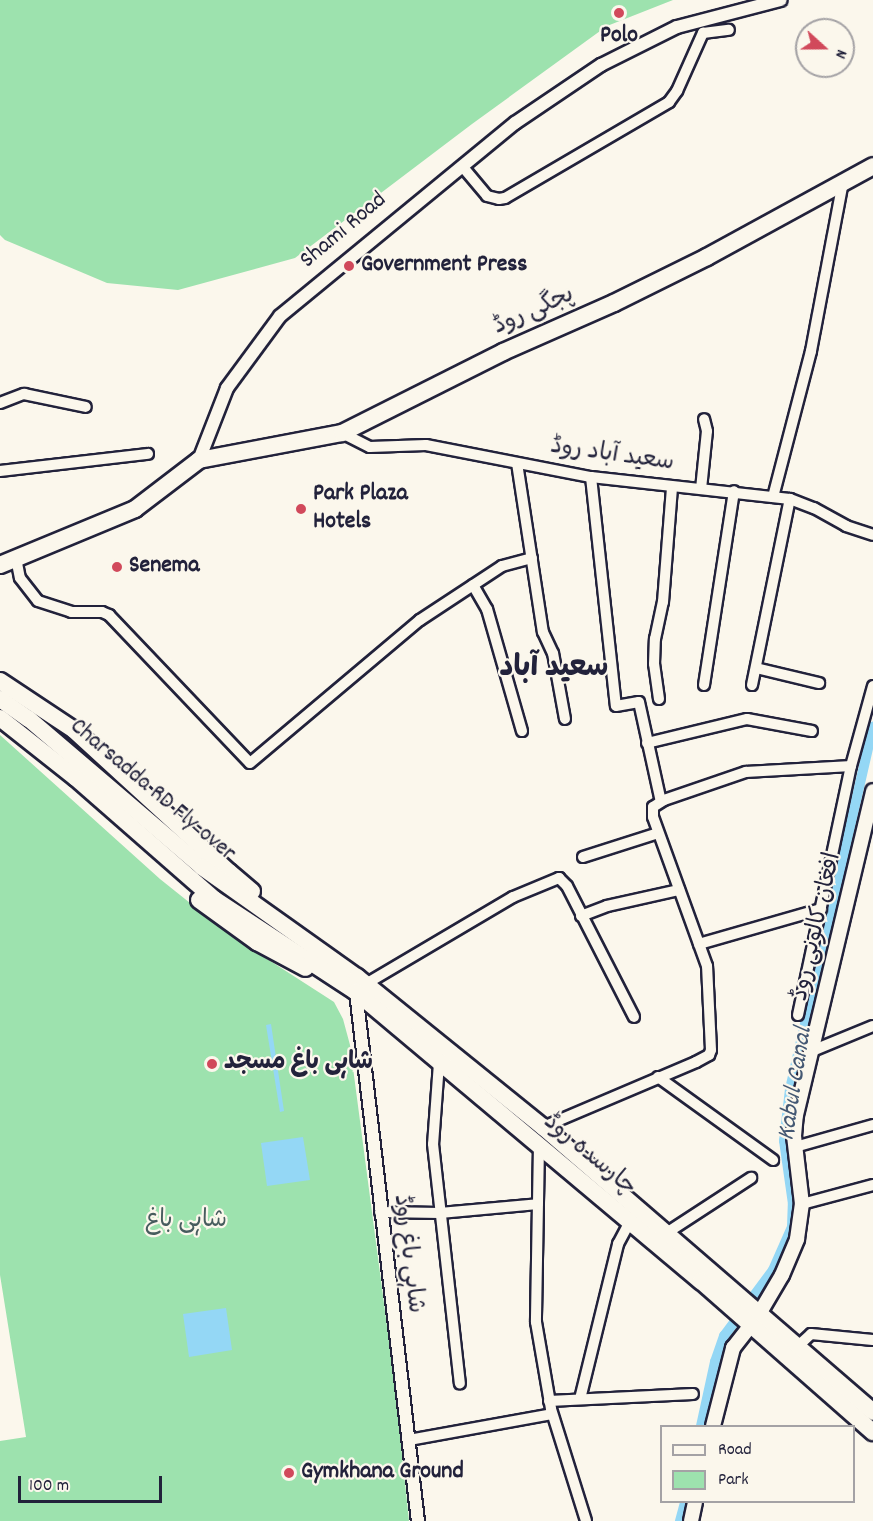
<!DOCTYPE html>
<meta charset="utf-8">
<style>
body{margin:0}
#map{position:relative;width:873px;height:1521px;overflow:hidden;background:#fbf7ec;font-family:Dekko,"Playpen Sans Arabic",sans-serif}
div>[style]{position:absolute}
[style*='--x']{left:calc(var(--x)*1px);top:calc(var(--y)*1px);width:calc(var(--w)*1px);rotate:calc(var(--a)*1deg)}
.green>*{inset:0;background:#9de2ae}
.water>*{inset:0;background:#94d7f5}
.canal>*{height:10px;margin:-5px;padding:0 5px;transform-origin:5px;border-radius:5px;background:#94d7f5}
.roads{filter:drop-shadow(2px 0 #22223b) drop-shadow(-2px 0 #22223b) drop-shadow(0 2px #22223b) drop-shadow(0 -2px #22223b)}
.minor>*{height:10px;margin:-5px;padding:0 5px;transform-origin:5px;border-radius:5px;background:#fbf7ec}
.tertiary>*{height:12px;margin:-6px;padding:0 6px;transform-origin:6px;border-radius:6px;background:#fbf7ec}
.secondary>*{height:14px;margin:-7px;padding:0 7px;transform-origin:7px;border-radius:7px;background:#fbf7ec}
.primary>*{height:16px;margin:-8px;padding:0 8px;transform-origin:8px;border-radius:8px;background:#fbf7ec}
.dots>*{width:16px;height:16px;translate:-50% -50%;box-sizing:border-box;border:3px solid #fbf7ec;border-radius:50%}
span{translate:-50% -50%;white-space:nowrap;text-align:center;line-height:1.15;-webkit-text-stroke:4.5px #fbf7ec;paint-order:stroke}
.poi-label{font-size:24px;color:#22223b;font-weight:700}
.left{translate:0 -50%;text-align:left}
.street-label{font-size:24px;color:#22223b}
.park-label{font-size:24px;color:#475c5e}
.water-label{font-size:26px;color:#445873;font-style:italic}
.district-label{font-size:30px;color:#22223b;font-weight:700}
.legend{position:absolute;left:660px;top:1425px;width:195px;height:78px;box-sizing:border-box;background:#fbf7ec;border:2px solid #a4a2a5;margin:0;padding:8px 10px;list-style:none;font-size:18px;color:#22223b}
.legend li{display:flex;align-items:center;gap:12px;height:30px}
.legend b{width:30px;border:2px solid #a4a2a5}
.north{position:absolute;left:795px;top:18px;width:60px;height:60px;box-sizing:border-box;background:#fbf7ec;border:2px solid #a4a2a5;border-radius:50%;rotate:111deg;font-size:16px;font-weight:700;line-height:24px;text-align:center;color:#22223b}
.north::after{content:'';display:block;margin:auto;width:21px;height:27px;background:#d1495b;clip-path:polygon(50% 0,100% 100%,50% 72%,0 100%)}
.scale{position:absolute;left:18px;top:1476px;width:144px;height:27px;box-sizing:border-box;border:3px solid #22223b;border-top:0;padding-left:8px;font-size:18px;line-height:21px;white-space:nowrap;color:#22223b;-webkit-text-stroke:4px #fbf7ec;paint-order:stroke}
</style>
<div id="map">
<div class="green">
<i style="clip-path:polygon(0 0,673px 0,607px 26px,472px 124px,295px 258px,178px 290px,107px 283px,5px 240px,0 235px)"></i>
<i style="clip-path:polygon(0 735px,160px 879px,230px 935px,334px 1002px,343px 1019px,350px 1045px,395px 1387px,409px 1521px,0 1521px,0 1441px,26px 1437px,0 1275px)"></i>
</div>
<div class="water">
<i style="clip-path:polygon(271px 1024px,284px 1111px,280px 1112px,266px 1025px)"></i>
<i style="clip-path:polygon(303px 1137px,310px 1180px,267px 1186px,261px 1143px)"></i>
<i style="clip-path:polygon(226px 1308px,232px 1350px,189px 1357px,183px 1314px)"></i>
</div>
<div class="canal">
<i style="--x:701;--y:1426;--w:66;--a:-77.7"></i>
<i style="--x:715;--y:1362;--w:28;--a:-71"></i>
<i style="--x:724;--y:1336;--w:82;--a:-53.4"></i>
<i style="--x:773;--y:1270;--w:47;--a:-66.2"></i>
<i style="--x:792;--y:1227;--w:23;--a:-88"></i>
<i style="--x:793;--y:1204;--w:64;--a:-98.1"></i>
<i style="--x:784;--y:1141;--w:52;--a:-83.4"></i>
<i style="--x:790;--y:1089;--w:372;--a:-77.1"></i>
<i style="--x:680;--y:1521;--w:20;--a:-75"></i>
</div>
<div class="roads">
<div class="minor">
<i style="--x:462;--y:166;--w:39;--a:50"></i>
<i style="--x:487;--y:196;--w:12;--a:14"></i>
<i style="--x:499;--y:199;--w:6;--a:-9"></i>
<i style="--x:505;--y:198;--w:190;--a:-30.3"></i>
<i style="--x:669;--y:102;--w:14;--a:-54"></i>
<i style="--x:677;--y:91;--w:64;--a:-65.9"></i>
<i style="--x:703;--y:33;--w:26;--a:-7"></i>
<i style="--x:0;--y:403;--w:26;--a:-21"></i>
<i style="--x:24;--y:394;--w:63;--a:11.8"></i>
<i style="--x:342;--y:433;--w:31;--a:27"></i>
<i style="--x:370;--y:447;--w:56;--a:-2"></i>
<i style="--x:426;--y:445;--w:168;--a:11"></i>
<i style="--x:591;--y:477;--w:200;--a:6.3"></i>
<i style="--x:790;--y:499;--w:26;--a:21"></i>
<i style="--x:814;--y:508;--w:37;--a:29"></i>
<i style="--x:846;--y:526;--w:28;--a:18"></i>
<i style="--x:517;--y:463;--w:171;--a:81.3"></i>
<i style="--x:543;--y:632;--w:23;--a:65"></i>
<i style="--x:553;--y:653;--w:67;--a:79.7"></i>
<i style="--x:0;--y:471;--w:149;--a:-6.6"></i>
<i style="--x:591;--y:477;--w:230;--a:83.8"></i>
<i style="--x:616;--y:706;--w:23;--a:-10"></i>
<i style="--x:639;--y:702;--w:102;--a:77.6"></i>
<i style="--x:701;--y:489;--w:58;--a:-84.1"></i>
<i style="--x:707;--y:431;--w:12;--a:-104"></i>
<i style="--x:773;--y:497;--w:151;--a:-75.4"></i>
<i style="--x:811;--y:351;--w:172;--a:-79.3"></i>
<i style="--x:16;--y:558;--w:20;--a:79"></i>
<i style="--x:20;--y:578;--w:29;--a:52"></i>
<i style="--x:38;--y:601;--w:35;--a:18"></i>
<i style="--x:71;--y:612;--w:31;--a:0"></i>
<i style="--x:102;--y:612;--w:8;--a:23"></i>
<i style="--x:109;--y:615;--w:204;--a:46.4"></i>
<i style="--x:250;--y:763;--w:222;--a:-40.1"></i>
<i style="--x:420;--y:620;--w:98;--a:-33.4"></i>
<i style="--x:502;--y:566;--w:31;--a:-15"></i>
<i style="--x:473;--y:585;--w:28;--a:60"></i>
<i style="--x:487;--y:609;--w:127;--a:74"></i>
<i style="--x:756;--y:668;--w:65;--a:13.4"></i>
<i style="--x:704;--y:685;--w:196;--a:-81.2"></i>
<i style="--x:752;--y:685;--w:190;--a:-78.5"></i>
<i style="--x:659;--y:699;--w:35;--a:-98"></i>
<i style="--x:654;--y:664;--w:25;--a:-88"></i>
<i style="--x:655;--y:639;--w:38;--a:-78"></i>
<i style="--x:663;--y:602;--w:115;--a:-85.5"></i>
<i style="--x:647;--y:743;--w:103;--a:-13.5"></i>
<i style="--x:747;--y:719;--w:66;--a:10.5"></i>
<i style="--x:583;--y:857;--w:79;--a:-17.7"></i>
<i style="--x:581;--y:916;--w:28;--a:-21"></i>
<i style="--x:607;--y:906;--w:74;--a:-12.5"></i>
<i style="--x:699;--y:944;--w:127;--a:-16"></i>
<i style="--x:364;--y:985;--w:173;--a:-30.6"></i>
<i style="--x:513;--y:897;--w:50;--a:-22.4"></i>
<i style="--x:559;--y:878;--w:11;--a:45"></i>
<i style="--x:567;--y:886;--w:147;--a:62.9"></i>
<i style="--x:798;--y:1015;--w:255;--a:-78"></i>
<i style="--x:851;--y:766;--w:83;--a:-74.6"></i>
<i style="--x:812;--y:1051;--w:66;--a:-22.3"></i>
<i style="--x:439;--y:1063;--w:81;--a:94.2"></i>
<i style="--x:433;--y:1144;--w:241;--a:83.6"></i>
<i style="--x:658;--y:1077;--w:142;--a:35.8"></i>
<i style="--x:543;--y:1127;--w:166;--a:-23"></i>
<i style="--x:696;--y:1062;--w:15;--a:-28"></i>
<i style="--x:709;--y:1055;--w:5;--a:-68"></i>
<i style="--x:711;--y:1050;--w:84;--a:-92.7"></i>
<i style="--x:707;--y:966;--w:158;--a:-109.9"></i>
<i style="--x:653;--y:817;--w:10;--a:-90"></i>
<i style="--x:653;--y:807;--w:13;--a:-32"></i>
<i style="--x:664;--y:800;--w:87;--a:-18.9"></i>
<i style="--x:746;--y:772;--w:105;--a:-3.3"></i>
<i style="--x:539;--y:1145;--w:177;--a:91"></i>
<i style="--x:536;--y:1322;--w:88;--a:80.2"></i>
<i style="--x:551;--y:1409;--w:117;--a:72.6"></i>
<i style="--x:795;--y:1147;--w:81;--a:-15.8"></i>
<i style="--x:802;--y:1204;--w:73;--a:-15"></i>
<i style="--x:380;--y:1212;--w:60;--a:1"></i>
<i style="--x:440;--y:1213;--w:98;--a:-5.2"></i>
<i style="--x:665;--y:1234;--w:103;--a:-33.1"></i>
<i style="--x:797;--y:1347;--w:19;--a:-43"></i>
<i style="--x:811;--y:1334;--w:62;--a:5.5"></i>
<i style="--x:580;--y:1399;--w:160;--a:-76.2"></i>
<i style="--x:618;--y:1244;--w:26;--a:-62"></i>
<i style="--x:549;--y:1401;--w:144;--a:-2.8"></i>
<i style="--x:409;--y:1440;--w:145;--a:-10.3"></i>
</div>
<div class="tertiary">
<i style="--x:199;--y:460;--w:77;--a:-68.7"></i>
<i style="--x:227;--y:388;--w:89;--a:-53.6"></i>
<i style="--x:280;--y:316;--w:304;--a:-39.4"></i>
<i style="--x:515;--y:123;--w:104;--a:-34"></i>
<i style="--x:601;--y:65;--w:85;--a:-26.6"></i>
<i style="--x:677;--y:27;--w:107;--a:-14.6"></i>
<i style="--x:356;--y:992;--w:533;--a:83.32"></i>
</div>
<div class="secondary">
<i style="--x:759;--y:1314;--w:45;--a:-59.5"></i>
<i style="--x:782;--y:1275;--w:39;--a:-67"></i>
<i style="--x:797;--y:1239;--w:35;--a:-82"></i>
<i style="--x:802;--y:1204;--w:68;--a:-96.7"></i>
<i style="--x:794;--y:1136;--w:21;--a:-85"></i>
<i style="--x:796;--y:1115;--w:333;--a:-76.6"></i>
<i style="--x:713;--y:1426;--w:81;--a:-75.6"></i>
<i style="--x:733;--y:1348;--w:28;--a:-52"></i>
<i style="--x:691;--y:1521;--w:19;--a:-78"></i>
</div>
<div class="primary">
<i style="--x:0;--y:565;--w:146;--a:-22.5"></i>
<i style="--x:135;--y:509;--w:81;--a:-37.4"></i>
<i style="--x:199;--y:460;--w:146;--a:-10.7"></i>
<i style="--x:342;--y:433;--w:180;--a:-26.7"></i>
<i style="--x:503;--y:352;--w:121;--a:-23.8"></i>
<i style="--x:614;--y:303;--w:104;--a:-26.3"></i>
<i style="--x:707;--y:257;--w:189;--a:-28.7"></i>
<i style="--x:0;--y:681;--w:89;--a:33.5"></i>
<i style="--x:74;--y:730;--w:210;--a:42.5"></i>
<i style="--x:229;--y:872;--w:30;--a:40"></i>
<i style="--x:0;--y:699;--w:35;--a:35"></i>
<i style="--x:29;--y:719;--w:228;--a:40.5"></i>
<i style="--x:202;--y:867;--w:190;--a:35.4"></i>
<i style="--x:357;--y:977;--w:239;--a:38.9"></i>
<i style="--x:543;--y:1127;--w:436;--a:40.8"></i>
<i style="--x:0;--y:718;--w:97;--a:38.3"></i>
<i style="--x:76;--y:778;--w:184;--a:41.2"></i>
<i style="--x:214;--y:899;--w:170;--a:33.2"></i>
<i style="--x:356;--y:992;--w:450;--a:40"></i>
<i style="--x:701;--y:1281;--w:229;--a:41.3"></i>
<i style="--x:199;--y:900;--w:72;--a:35.9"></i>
<i style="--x:257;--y:942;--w:55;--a:28"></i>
</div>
</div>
<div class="dots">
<i style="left:619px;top:13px;background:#d1495b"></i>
<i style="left:349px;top:266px;background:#d1495b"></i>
<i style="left:301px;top:509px;background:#d1495b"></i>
<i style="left:117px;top:567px;background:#d1495b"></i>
<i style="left:212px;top:1064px;background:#d1495b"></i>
<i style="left:289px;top:1473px;background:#d1495b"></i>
</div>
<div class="poi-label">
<span style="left:619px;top:37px">Polo</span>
<span class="left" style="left:361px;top:266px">Government Press</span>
<span class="left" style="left:313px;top:509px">Park Plaza<br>Hotels</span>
<span class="left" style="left:129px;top:567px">Senema</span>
<span class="left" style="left:224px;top:1064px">شاہی باغ مسجد</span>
<span class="left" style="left:301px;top:1473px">Gymkhana Ground</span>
</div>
<div class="street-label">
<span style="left:344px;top:231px;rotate:-40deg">Shami Road</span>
<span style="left:534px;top:312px;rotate:-24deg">پجگی روڈ</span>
<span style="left:612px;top:456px;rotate:8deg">سعید آباد روڈ</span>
<span style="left:152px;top:791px;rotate:40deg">Charsadda RD Fly-over</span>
<span style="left:818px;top:927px;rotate:-77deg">افغان کالونی روڈ</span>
<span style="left:589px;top:1156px;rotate:40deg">چارسدہ روڈ</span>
<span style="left:407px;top:1254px;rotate:83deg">شاہی باغ روڈ</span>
</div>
<div class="park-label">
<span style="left:186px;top:1222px">شاہی باغ</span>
</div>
<div class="water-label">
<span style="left:796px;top:1084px;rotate:-81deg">Kabul Canal</span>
</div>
<div class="district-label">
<span style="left:554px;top:670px">سعید آباد</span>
</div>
<ul class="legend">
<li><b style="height:8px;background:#fbf7ec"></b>Road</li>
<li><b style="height:16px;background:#9de2ae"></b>Park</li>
</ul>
<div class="north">N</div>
<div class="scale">100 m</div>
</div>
